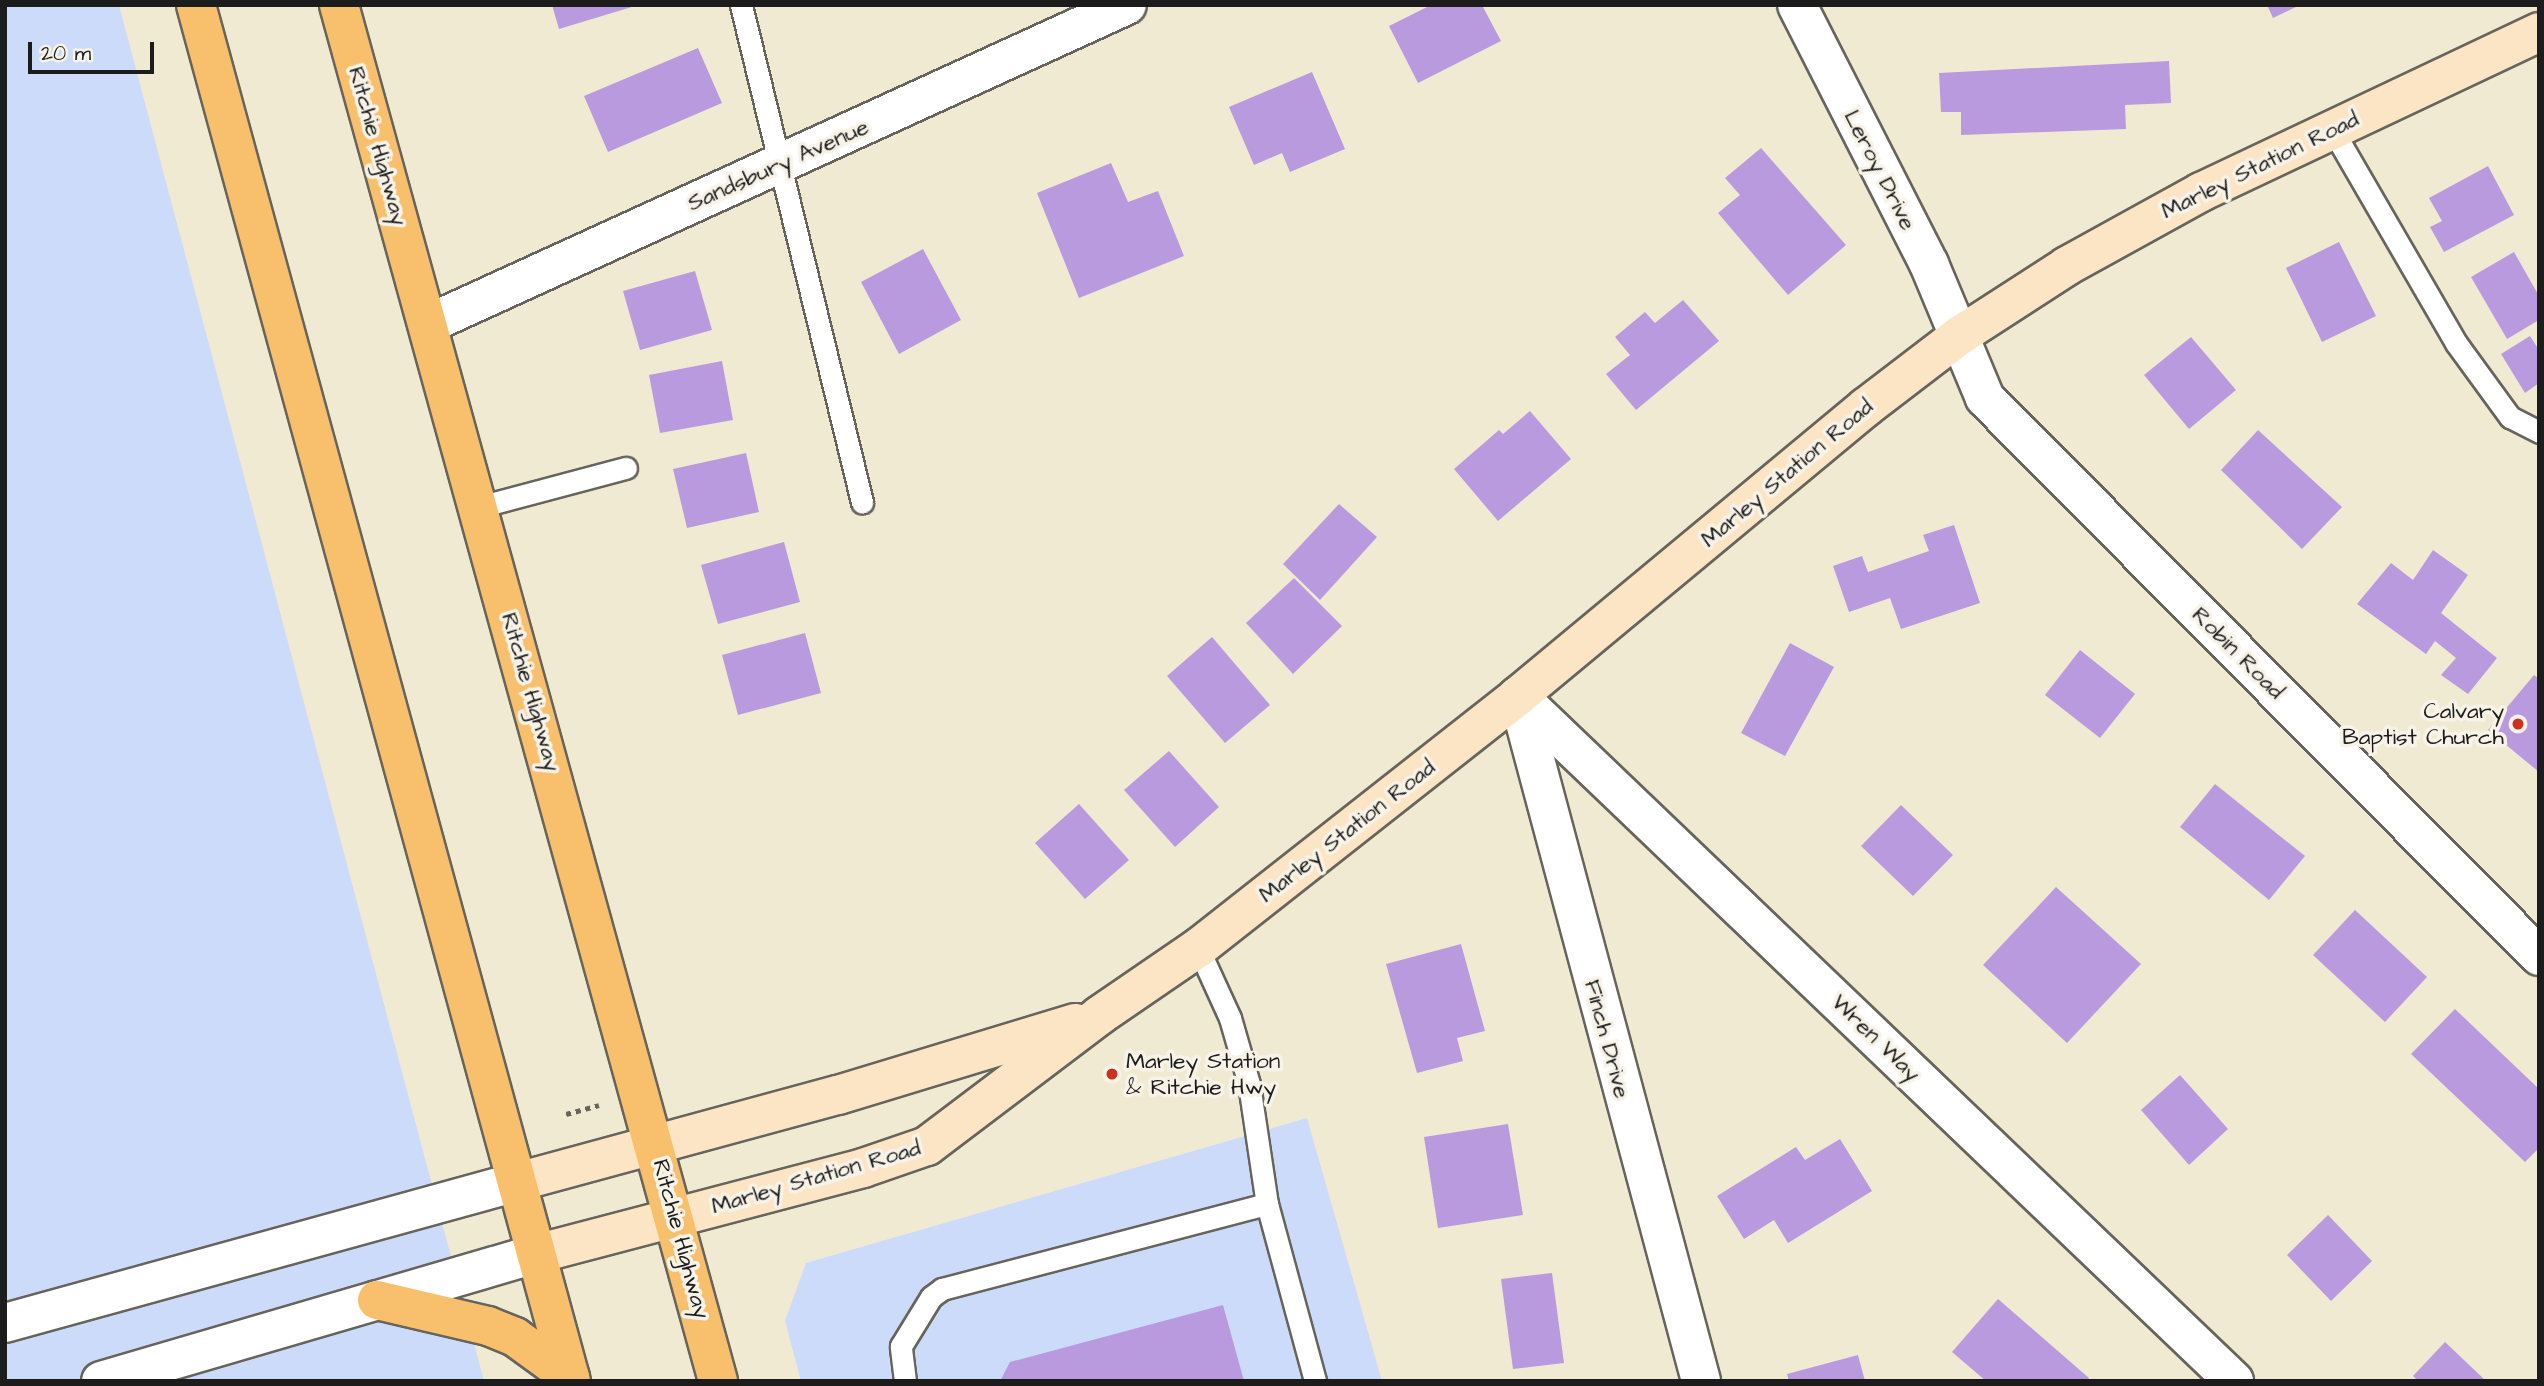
<!DOCTYPE html>
<style>
body{margin:0}
#map{position:relative;width:2544px;height:1386px;overflow:hidden;background:#f0ead2;font-family:"Architects Daughter",sans-serif}
div>[style]{position:absolute}
[style*='--x']{left:calc(var(--x)*1px);top:calc(var(--y)*1px);width:calc(var(--w)*1px);rotate:calc(var(--a)*1deg)}
.built>*{inset:0;background:#cddbfa}
.building>*{inset:0;background:#ba9ade}
.path>*{height:4.5px;margin-top:-2.25px;transform-origin:0;background:repeating-linear-gradient(90deg,#66645c 0 5px,transparent 0 10px)}
.roads{filter:drop-shadow(2px 0 #66645c) drop-shadow(-2px 0 #66645c) drop-shadow(0 2px #66645c) drop-shadow(0 -2px #66645c)}
.service>*{height:21px;margin:-10.5px;padding:0 10.5px;transform-origin:10.5px;border-radius:10.5px;background:#fff}
.minor>*{height:38px;margin:-19px;padding:0 19px;transform-origin:19px;border-radius:19px;background:#fff}
.secondary>*{height:38px;margin:-19px;padding:0 19px;transform-origin:19px;border-radius:19px;background:#fce5c4}
.primary>*{height:38px;margin:-19px;padding:0 19px;transform-origin:19px;border-radius:19px;background:#f8bf6c}
.dots>*{width:19px;height:19px;translate:-50% -50%;box-sizing:border-box;border:4px solid #f7f3e8;border-radius:50%}
span{translate:-50% -50%;white-space:nowrap;text-align:center;line-height:1.15;-webkit-text-stroke:7px #f7f3e8;paint-order:stroke}
.street-label{font-size:23px;color:#1c1c1c}
.poi-label{font-size:23px;color:#1c1c1c}
.right{translate:-100% -50%;text-align:right}
.left{translate:0 -50%;text-align:left}
.frame{position:absolute;inset:0;border:7px solid #1c1c1c;pointer-events:none}
.scale{position:absolute;left:28px;top:42px;width:126px;height:32px;box-sizing:border-box;border:4px solid #1c1c1c;border-top:0;padding-left:9px;font-size:21px;line-height:24px;white-space:nowrap;color:#1c1c1c;-webkit-text-stroke:5px #f7f3e8;paint-order:stroke}
</style>
<div id="map">
<div class="built">
<i style="clip-path:polygon(5px 5px,119px 5px,484px 1381px,5px 1381px)"></i>
<i style="clip-path:polygon(1307px 1118px,1382px 1381px,801px 1381px,785px 1321px,806px 1263px)"></i>
</div>
<div class="building">
<i style="clip-path:polygon(552px 5px,635px 5px,635px 6px,559px 29px)"></i>
<i style="clip-path:polygon(1431px 5px,1482px 5px,1501px 41px,1418px 83px,1389px 26px)"></i>
<i style="clip-path:polygon(2267px 5px,2300px 5px,2273px 18px)"></i>
<i style="clip-path:polygon(698px 48px,722px 103px,608px 152px,584px 96px)"></i>
<i style="clip-path:polygon(2169px 61px,2171px 103px,2125px 105px,2126px 129px,1961px 135px,1961px 112px,1941px 112px,1939px 73px)"></i>
<i style="clip-path:polygon(1312px 72px,1345px 149px,1290px 172px,1282px 153px,1254px 165px,1229px 107px)"></i>
<i style="clip-path:polygon(1761px 148px,1846px 245px,1788px 295px,1718px 213px,1740px 195px,1725px 178px)"></i>
<i style="clip-path:polygon(1111px 163px,1128px 202px,1158px 191px,1184px 256px,1079px 298px,1037px 193px)"></i>
<i style="clip-path:polygon(2488px 166px,2514px 215px,2444px 252px,2430px 227px,2442px 221px,2429px 198px)"></i>
<i style="clip-path:polygon(2339px 242px,2376px 316px,2322px 342px,2286px 268px)"></i>
<i style="clip-path:polygon(923px 249px,961px 320px,899px 354px,861px 282px)"></i>
<i style="clip-path:polygon(2514px 252px,2539px 296px,2539px 320px,2507px 339px,2471px 277px)"></i>
<i style="clip-path:polygon(695px 271px,712px 330px,640px 350px,623px 291px)"></i>
<i style="clip-path:polygon(1683px 300px,1719px 341px,1636px 410px,1606px 374px,1630px 355px,1615px 337px,1645px 312px,1655px 323px)"></i>
<i style="clip-path:polygon(2530px 336px,2539px 350px,2539px 383px,2525px 393px,2501px 354px)"></i>
<i style="clip-path:polygon(2191px 337px,2236px 390px,2189px 429px,2144px 375px)"></i>
<i style="clip-path:polygon(722px 361px,733px 420px,660px 433px,649px 375px)"></i>
<i style="clip-path:polygon(1530px 411px,1571px 459px,1498px 521px,1454px 469px,1499px 430px,1503px 434px)"></i>
<i style="clip-path:polygon(2258px 430px,2342px 507px,2302px 549px,2221px 470px)"></i>
<i style="clip-path:polygon(746px 453px,759px 512px,687px 528px,673px 469px)"></i>
<i style="clip-path:polygon(1339px 504px,1377px 537px,1320px 600px,1283px 564px)"></i>
<i style="clip-path:polygon(1954px 525px,1980px 603px,1901px 629px,1890px 598px,1849px 612px,1833px 566px,1862px 556px,1868px 572px,1929px 551px,1923px 535px)"></i>
<i style="clip-path:polygon(784px 542px,800px 602px,718px 624px,701px 565px)"></i>
<i style="clip-path:polygon(2433px 550px,2468px 575px,2441px 613px,2497px 658px,2468px 694px,2441px 675px,2456px 658px,2435px 641px,2426px 654px,2357px 604px,2391px 563px,2413px 580px)"></i>
<i style="clip-path:polygon(1294px 578px,1342px 626px,1293px 674px,1246px 623px)"></i>
<i style="clip-path:polygon(805px 633px,821px 693px,738px 715px,722px 655px)"></i>
<i style="clip-path:polygon(1212px 637px,1270px 705px,1225px 743px,1167px 676px)"></i>
<i style="clip-path:polygon(1790px 643px,1834px 667px,1785px 756px,1741px 733px)"></i>
<i style="clip-path:polygon(2080px 650px,2135px 694px,2100px 738px,2045px 695px)"></i>
<i style="clip-path:polygon(2534px 675px,2539px 679px,2539px 772px,2488px 730px)"></i>
<i style="clip-path:polygon(1169px 751px,1219px 807px,1175px 847px,1124px 790px)"></i>
<i style="clip-path:polygon(2215px 784px,2305px 856px,2269px 900px,2180px 827px)"></i>
<i style="clip-path:polygon(1079px 804px,1129px 860px,1085px 899px,1035px 843px)"></i>
<i style="clip-path:polygon(1901px 805px,1953px 855px,1913px 896px,1861px 846px)"></i>
<i style="clip-path:polygon(2056px 887px,2141px 964px,2067px 1043px,1983px 965px)"></i>
<i style="clip-path:polygon(2355px 910px,2427px 977px,2385px 1022px,2313px 955px)"></i>
<i style="clip-path:polygon(1461px 944px,1485px 1031px,1457px 1038px,1463px 1061px,1417px 1073px,1386px 964px)"></i>
<i style="clip-path:polygon(2455px 1009px,2539px 1089px,2539px 1148px,2525px 1162px,2411px 1054px)"></i>
<i style="clip-path:polygon(2180px 1075px,2228px 1129px,2189px 1165px,2141px 1110px)"></i>
<i style="clip-path:polygon(1508px 1124px,1523px 1215px,1438px 1228px,1424px 1137px)"></i>
<i style="clip-path:polygon(1840px 1139px,1872px 1191px,1788px 1243px,1774px 1220px,1744px 1239px,1717px 1196px,1796px 1147px,1805px 1160px)"></i>
<i style="clip-path:polygon(2328px 1215px,2372px 1261px,2331px 1301px,2287px 1255px)"></i>
<i style="clip-path:polygon(1552px 1273px,1564px 1363px,1513px 1369px,1501px 1279px)"></i>
<i style="clip-path:polygon(1998px 1299px,2089px 1378px,2087px 1381px,1986px 1381px,1952px 1352px)"></i>
<i style="clip-path:polygon(1223px 1305px,1244px 1381px,1000px 1381px,1010px 1362px)"></i>
<i style="clip-path:polygon(2445px 1342px,2486px 1381px,2418px 1381px,2413px 1376px)"></i>
<i style="clip-path:polygon(1858px 1355px,1865px 1381px,1789px 1381px,1787px 1374px)"></i>
</div>
<div class="path">
<i style="--x:566;--y:1114;--w:34;--a:-15"></i>
</div>
<div class="roads">
<div class="service">
<i style="--x:741;--y:5;--w:512;--a:76.32"></i>
<i style="--x:2332;--y:129;--w:247;--a:59.9"></i>
<i style="--x:2456;--y:343;--w:92;--a:53.9"></i>
<i style="--x:2510;--y:417;--w:33;--a:27"></i>
<i style="--x:479;--y:507;--w:152;--a:-14.9"></i>
<i style="--x:1198;--y:948;--w:77;--a:65.4"></i>
<i style="--x:1230;--y:1018;--w:69;--a:73.9"></i>
<i style="--x:1249;--y:1084;--w:121;--a:81.5"></i>
<i style="--x:1267;--y:1204;--w:183;--a:74.8"></i>
<i style="--x:905;--y:1381;--w:35;--a:-97"></i>
<i style="--x:901;--y:1346;--w:57;--a:-58.5"></i>
<i style="--x:931;--y:1297;--w:14;--a:-36"></i>
<i style="--x:942;--y:1289;--w:336;--a:-14.7"></i>
</div>
<div class="minor">
<i style="--x:1797;--y:5;--w:291;--a:63"></i>
<i style="--x:1929;--y:264;--w:145;--a:67.3"></i>
<i style="--x:1985;--y:398;--w:786;--a:45.21"></i>
<i style="--x:428;--y:324;--w:768;--a:-24.53"></i>
<i style="--x:1518;--y:696;--w:991;--a:43.73"></i>
<i style="--x:1518;--y:696;--w:709;--a:75.04"></i>
<i style="--x:5;--y:1323;--w:531;--a:-15.4"></i>
<i style="--x:101;--y:1381;--w:453;--a:-16.3"></i>
</div>
<div class="secondary">
<i style="--x:517;--y:1182;--w:333;--a:-15.2"></i>
<i style="--x:838;--y:1095;--w:248;--a:-16.9"></i>
<i style="--x:536;--y:1254;--w:338;--a:-14.7"></i>
<i style="--x:863;--y:1168;--w:68;--a:-19"></i>
<i style="--x:927;--y:1146;--w:217;--a:-37.1"></i>
<i style="--x:1100;--y:1015;--w:119;--a:-34.4"></i>
<i style="--x:1198;--y:948;--w:407;--a:-38.2"></i>
<i style="--x:1518;--y:696;--w:452;--a:-39.7"></i>
<i style="--x:1866;--y:407;--w:117;--a:-37.4"></i>
<i style="--x:1959;--y:336;--w:129;--a:-32.9"></i>
<i style="--x:2067;--y:266;--w:153;--a:-28.9"></i>
<i style="--x:2201;--y:192;--w:374;--a:-25.3"></i>
</div>
<div class="primary">
<i style="--x:196;--y:5;--w:1426;--a:74.76"></i>
<i style="--x:339;--y:5;--w:1427;--a:74.6"></i>
<i style="--x:377;--y:1300;--w:114;--a:13.2"></i>
<i style="--x:488;--y:1326;--w:29;--a:22"></i>
<i style="--x:515;--y:1337;--w:68;--a:36"></i>
</div>
</div>
<div class="dots">
<i style="left:2518px;top:724px;background:#c8321e"></i>
<i style="left:1112px;top:1074px;background:#c8321e"></i>
</div>
<div class="street-label">
<span style="left:378px;top:146px;rotate:74deg">Ritchie Highway</span>
<span style="left:778px;top:165px;rotate:-24deg">Sandsbury Avenue</span>
<span style="left:2260px;top:165px;rotate:-26deg">Marley Station Road</span>
<span style="left:1880px;top:170px;rotate:63deg">Leroy Drive</span>
<span style="left:1787px;top:473px;rotate:-40deg">Marley Station Road</span>
<span style="left:2238px;top:653px;rotate:45deg">Robin Road</span>
<span style="left:531px;top:692px;rotate:74deg">Ritchie Highway</span>
<span style="left:1347px;top:831px;rotate:-38deg">Marley Station Road</span>
<span style="left:1876px;top:1038px;rotate:44deg">Wren Way</span>
<span style="left:1607px;top:1039px;rotate:75deg">Finch Drive</span>
<span style="left:816px;top:1177px;rotate:-16deg">Marley Station Road</span>
<span style="left:681px;top:1239px;rotate:75deg">Ritchie Highway</span>
</div>
<div class="poi-label">
<span class="right" style="left:2504px;top:724px">Calvary<br>Baptist Church</span>
<span class="left" style="left:1126px;top:1074px">Marley Station<br>&amp; Ritchie Hwy</span>
</div>
<div class="frame"></div>
<div class="scale">20 m</div>
</div>
